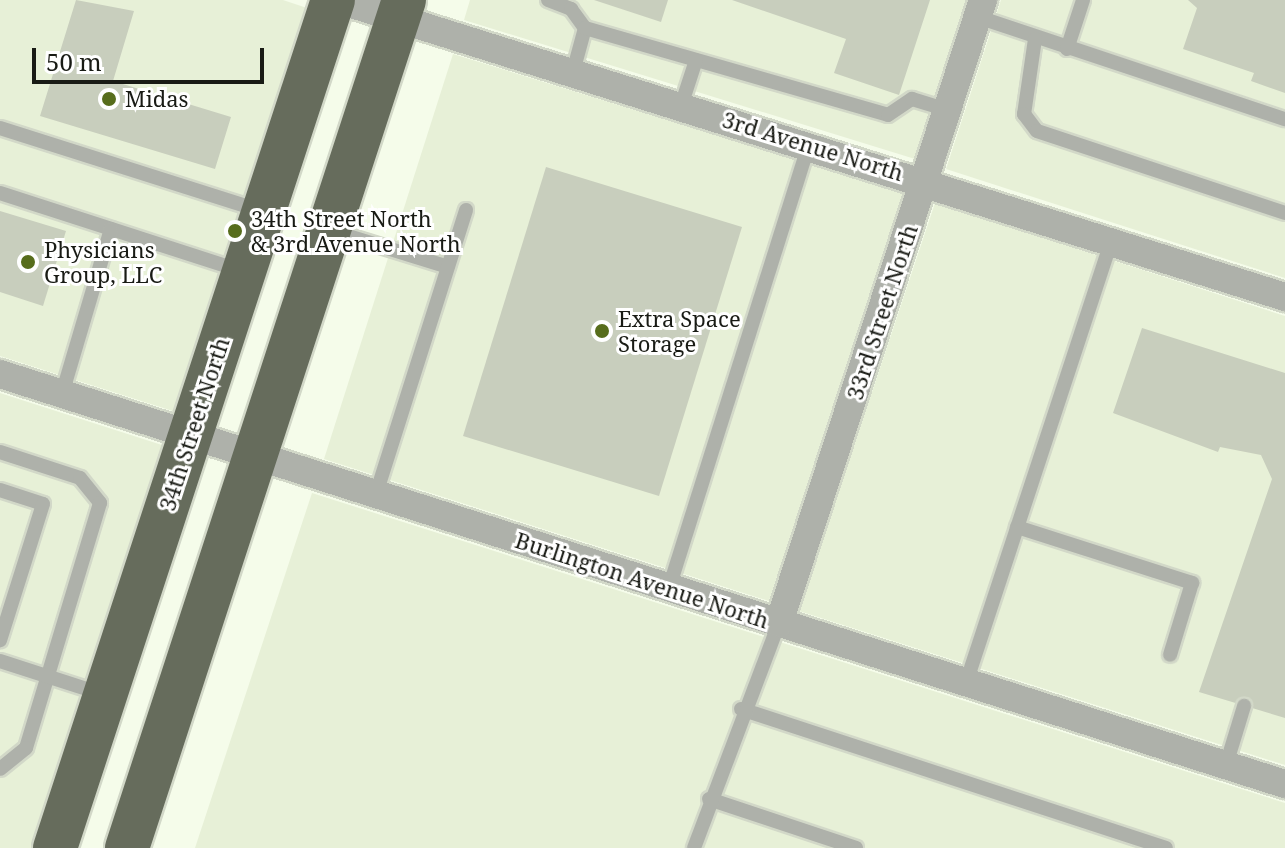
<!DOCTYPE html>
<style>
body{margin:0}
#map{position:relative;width:1285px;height:848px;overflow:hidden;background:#f5fcea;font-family:"Noto Serif",serif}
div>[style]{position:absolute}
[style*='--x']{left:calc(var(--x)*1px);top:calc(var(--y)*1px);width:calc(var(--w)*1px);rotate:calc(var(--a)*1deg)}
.built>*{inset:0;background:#e7f0d7}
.building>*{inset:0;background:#c8cebd}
.roads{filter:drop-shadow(2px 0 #d2d8c8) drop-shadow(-2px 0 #d2d8c8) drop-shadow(0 2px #d2d8c8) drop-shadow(0 -2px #d2d8c8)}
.service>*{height:14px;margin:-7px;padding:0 7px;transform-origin:7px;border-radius:7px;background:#aeb1aa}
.minor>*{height:28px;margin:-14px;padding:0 14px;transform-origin:14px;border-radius:14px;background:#aeb1aa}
.trunk>*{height:44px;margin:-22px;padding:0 22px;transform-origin:22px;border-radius:22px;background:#666c5c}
.dots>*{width:22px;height:22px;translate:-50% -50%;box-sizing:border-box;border:4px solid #fff;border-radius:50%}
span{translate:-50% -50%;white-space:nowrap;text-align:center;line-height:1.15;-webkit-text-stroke:6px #fff;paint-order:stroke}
.poi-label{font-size:22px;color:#191b15}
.left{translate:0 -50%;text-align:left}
.street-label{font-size:22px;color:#191b15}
.scale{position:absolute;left:32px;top:48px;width:232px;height:36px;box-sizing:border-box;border:4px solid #191b15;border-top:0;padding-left:10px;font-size:24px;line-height:28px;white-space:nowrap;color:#191b15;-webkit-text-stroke:6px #fff;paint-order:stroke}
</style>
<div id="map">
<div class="built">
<i style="clip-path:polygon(0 0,283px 0,307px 8px,176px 412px,0 356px)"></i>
<i style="clip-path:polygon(470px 0,967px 0,915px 159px,464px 20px)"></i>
<i style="clip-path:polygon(1001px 0,1285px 0,1285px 278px,946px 169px)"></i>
<i style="clip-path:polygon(453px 54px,904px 193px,769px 601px,324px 459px)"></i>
<i style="clip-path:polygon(935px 203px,1285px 316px,1285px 765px,799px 611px)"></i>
<i style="clip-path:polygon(0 393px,165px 446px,36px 848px,0 848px)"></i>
<i style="clip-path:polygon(312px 493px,1285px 803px,1285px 848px,195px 848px)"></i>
</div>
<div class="building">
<i style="clip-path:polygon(76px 0,134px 11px,113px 81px,231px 117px,215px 169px,40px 116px)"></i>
<i style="clip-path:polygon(594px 0,668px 0,661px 22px)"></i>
<i style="clip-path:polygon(732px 0,930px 0,899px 95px,834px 73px,846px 39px)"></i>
<i style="clip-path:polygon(1188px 0,1285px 0,1285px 93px,1251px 81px,1254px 73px,1183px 49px,1197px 8px)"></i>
<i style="clip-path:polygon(546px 167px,742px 227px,659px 496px,463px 436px)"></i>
<i style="clip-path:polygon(0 211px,66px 231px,43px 306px,0 292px)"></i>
<i style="clip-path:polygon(1142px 328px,1285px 373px,1285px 718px,1199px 692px,1272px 479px,1261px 455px,1220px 447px,1218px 452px,1113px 413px)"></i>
</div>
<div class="roads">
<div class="service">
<i style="--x:548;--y:0;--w:25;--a:21"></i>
<i style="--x:571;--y:9;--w:24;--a:54"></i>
<i style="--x:585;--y:28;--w:46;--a:105.3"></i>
<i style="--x:978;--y:17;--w:324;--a:18.4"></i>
<i style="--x:585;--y:28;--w:315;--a:16"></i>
<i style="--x:888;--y:115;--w:29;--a:-34"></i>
<i style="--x:912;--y:99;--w:38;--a:17"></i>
<i style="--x:1035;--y:39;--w:76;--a:98.3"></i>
<i style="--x:1024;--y:114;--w:21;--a:53"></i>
<i style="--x:1037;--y:131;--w:261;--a:18.3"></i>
<i style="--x:1067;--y:49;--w:52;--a:-71.9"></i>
<i style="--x:681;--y:106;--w:48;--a:-71.9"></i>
<i style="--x:0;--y:128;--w:272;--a:17.6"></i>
<i style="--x:0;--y:193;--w:251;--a:17.9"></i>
<i style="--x:332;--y:231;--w:121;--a:17.2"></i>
<i style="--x:62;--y:394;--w:172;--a:-73.5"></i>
<i style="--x:0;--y:452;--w:84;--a:18"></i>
<i style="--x:80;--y:478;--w:32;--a:51"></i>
<i style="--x:100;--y:503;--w:256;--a:106.8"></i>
<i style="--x:26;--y:748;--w:33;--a:141"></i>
<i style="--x:0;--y:490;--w:45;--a:18"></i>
<i style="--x:43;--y:504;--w:143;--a:107.5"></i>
<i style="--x:376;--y:494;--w:298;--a:-72.4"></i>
<i style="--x:1017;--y:527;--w:184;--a:17.7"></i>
<i style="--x:1192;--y:583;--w:75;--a:107"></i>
<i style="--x:669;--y:588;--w:465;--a:-72.5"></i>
<i style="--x:0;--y:661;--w:107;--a:17.9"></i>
<i style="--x:966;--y:683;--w:465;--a:-71.8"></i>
<i style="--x:741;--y:709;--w:447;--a:18.1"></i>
<i style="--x:1226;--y:765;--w:62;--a:-73"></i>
<i style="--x:709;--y:799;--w:155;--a:18.4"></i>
<i style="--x:694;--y:848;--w:241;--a:-69.3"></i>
</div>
<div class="minor">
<i style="--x:339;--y:0;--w:992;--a:17.43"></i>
<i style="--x:0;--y:374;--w:1349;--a:17.7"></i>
<i style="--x:779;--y:623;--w:656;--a:-71.87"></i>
</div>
<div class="trunk">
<i style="--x:55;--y:848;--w:892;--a:-71.85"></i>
<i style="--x:127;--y:848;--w:892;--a:-71.91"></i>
</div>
</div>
<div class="dots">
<i style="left:109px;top:99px;background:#576d1c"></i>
<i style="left:235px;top:231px;background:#576d1c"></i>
<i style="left:28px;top:262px;background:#576d1c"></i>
<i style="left:602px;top:331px;background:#576d1c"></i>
</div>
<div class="poi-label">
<span class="left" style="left:125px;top:99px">Midas</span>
<span class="left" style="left:251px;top:231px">34th Street North<br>&amp; 3rd Avenue North</span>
<span class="left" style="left:44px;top:262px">Physicians<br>Group, LLC</span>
<span class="left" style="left:618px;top:331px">Extra Space<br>Storage</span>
</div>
<div class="street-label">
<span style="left:813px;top:146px;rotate:17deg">3rd Avenue North</span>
<span style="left:882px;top:312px;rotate:-72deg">33rd Street North</span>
<span style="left:194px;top:424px;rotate:-72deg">34th Street North</span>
<span style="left:642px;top:580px;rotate:18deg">Burlington Avenue North</span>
</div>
<div class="scale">50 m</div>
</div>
